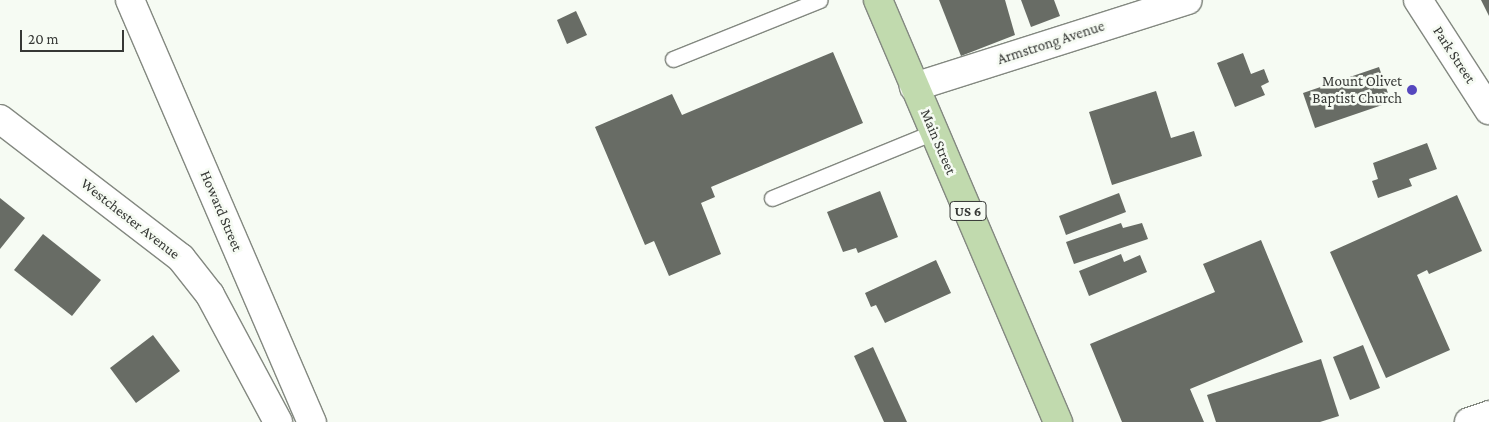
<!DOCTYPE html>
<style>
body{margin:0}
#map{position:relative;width:1489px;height:422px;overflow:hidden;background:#f6fbf3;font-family:"Crimson Pro",serif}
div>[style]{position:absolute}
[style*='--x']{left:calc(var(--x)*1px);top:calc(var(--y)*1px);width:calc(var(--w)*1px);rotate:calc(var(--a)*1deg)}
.building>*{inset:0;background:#686c65}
.roads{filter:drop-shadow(1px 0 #838880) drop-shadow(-1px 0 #838880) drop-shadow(0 1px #838880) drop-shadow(0 -1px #838880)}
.lane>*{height:15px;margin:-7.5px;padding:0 7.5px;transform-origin:7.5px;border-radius:7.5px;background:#fff}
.street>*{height:28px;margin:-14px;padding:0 14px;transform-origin:14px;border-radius:14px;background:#fff}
.primary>*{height:28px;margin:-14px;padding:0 14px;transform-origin:14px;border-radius:14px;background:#c1daae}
.dots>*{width:14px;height:14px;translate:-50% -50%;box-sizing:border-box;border:2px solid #f6fbf3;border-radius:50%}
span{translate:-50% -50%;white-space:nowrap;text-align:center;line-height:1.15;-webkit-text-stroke:5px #f6fbf3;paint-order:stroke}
.shield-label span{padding:1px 4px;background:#f6fbf3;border:1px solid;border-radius:4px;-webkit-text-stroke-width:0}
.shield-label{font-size:14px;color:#363835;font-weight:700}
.street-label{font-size:15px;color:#363835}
.poi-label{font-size:15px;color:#363835}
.right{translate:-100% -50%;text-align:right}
.scale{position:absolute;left:20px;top:30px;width:104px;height:22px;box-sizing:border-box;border:2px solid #363835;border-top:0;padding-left:6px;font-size:15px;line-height:18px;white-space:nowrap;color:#363835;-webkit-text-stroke:4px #f6fbf3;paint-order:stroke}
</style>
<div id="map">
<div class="building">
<i style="clip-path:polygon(939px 0,1005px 0,1015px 35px,961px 56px)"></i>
<i style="clip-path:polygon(1021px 0,1054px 0,1060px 16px,1031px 27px)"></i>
<i style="clip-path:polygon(1481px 0,1489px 0,1489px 16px)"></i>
<i style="clip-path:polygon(576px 11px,587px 35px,567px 44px,557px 20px)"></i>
<i style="clip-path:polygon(833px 52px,863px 123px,711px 187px,715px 197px,701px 203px,721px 254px,669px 276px,654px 241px,645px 245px,595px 127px,672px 94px,682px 115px)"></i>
<i style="clip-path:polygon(1243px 53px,1251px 74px,1264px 69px,1269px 82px,1261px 86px,1265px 95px,1235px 107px,1217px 63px)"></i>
<i style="clip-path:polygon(1379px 67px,1391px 102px,1315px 128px,1303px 93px)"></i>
<i style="clip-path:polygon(1156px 91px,1171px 138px,1194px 131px,1202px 156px,1112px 185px,1089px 112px)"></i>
<i style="clip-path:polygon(1427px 143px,1437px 169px,1409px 179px,1412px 186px,1378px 198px,1372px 181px,1378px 179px,1373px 163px)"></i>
<i style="clip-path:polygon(880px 191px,898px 237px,858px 253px,856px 248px,843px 252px,827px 212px)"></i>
<i style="clip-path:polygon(1119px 193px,1126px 212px,1066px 235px,1059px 216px)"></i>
<i style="clip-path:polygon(1457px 195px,1482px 251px,1429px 274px,1427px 270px,1417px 275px,1450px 350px,1386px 378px,1330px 252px)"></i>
<i style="clip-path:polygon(0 198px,25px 218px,0 249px)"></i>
<i style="clip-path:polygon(1121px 223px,1123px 228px,1142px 223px,1148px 239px,1074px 264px,1066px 242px)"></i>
<i style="clip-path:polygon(43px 234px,101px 280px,72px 316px,14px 270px)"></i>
<i style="clip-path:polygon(1261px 240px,1303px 342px,1190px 389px,1204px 422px,1122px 422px,1090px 344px,1215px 292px,1203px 264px)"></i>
<i style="clip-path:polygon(1121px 254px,1124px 262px,1140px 255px,1147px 272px,1089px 296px,1079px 271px)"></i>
<i style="clip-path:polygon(936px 260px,951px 293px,885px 323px,876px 305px,871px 307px,865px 293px)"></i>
<i style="clip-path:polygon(153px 335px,180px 371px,136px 403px,110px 368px)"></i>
<i style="clip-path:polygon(1363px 345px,1380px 388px,1350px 400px,1333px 357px)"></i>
<i style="clip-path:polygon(873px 347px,907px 422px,884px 422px,854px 356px)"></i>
<i style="clip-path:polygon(1321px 359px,1339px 416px,1320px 422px,1216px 422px,1207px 395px)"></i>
</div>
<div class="roads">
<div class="lane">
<i style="--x:673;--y:59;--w:158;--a:-21.9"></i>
<i style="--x:772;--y:198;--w:175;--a:-22.2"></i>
</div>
<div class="street">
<i style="--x:130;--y:0;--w:460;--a:66.7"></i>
<i style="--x:1418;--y:0;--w:131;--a:57.2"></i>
<i style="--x:914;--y:87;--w:287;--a:-17.6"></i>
<i style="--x:0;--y:119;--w:228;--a:37.5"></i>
<i style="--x:181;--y:258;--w:47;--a:51.9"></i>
<i style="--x:210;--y:295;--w:144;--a:61.8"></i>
<i style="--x:1469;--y:422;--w:21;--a:-19"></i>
</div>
<div class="primary">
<i style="--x:878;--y:0;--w:459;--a:66.9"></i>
</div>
</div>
<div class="dots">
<i style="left:1412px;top:90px;background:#5547be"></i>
</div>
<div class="shield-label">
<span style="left:968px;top:211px">US 6</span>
</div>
<div class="street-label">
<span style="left:1051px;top:43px;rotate:-18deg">Armstrong Avenue</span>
<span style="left:1454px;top:55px;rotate:57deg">Park Street</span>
<span style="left:938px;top:142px;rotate:67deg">Main Street</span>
<span style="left:221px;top:211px;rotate:67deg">Howard Street</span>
<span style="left:130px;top:219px;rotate:38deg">Westchester Avenue</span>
</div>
<div class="poi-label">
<span class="right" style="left:1402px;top:90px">Mount Olivet<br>Baptist Church</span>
</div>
<div class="scale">20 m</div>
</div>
